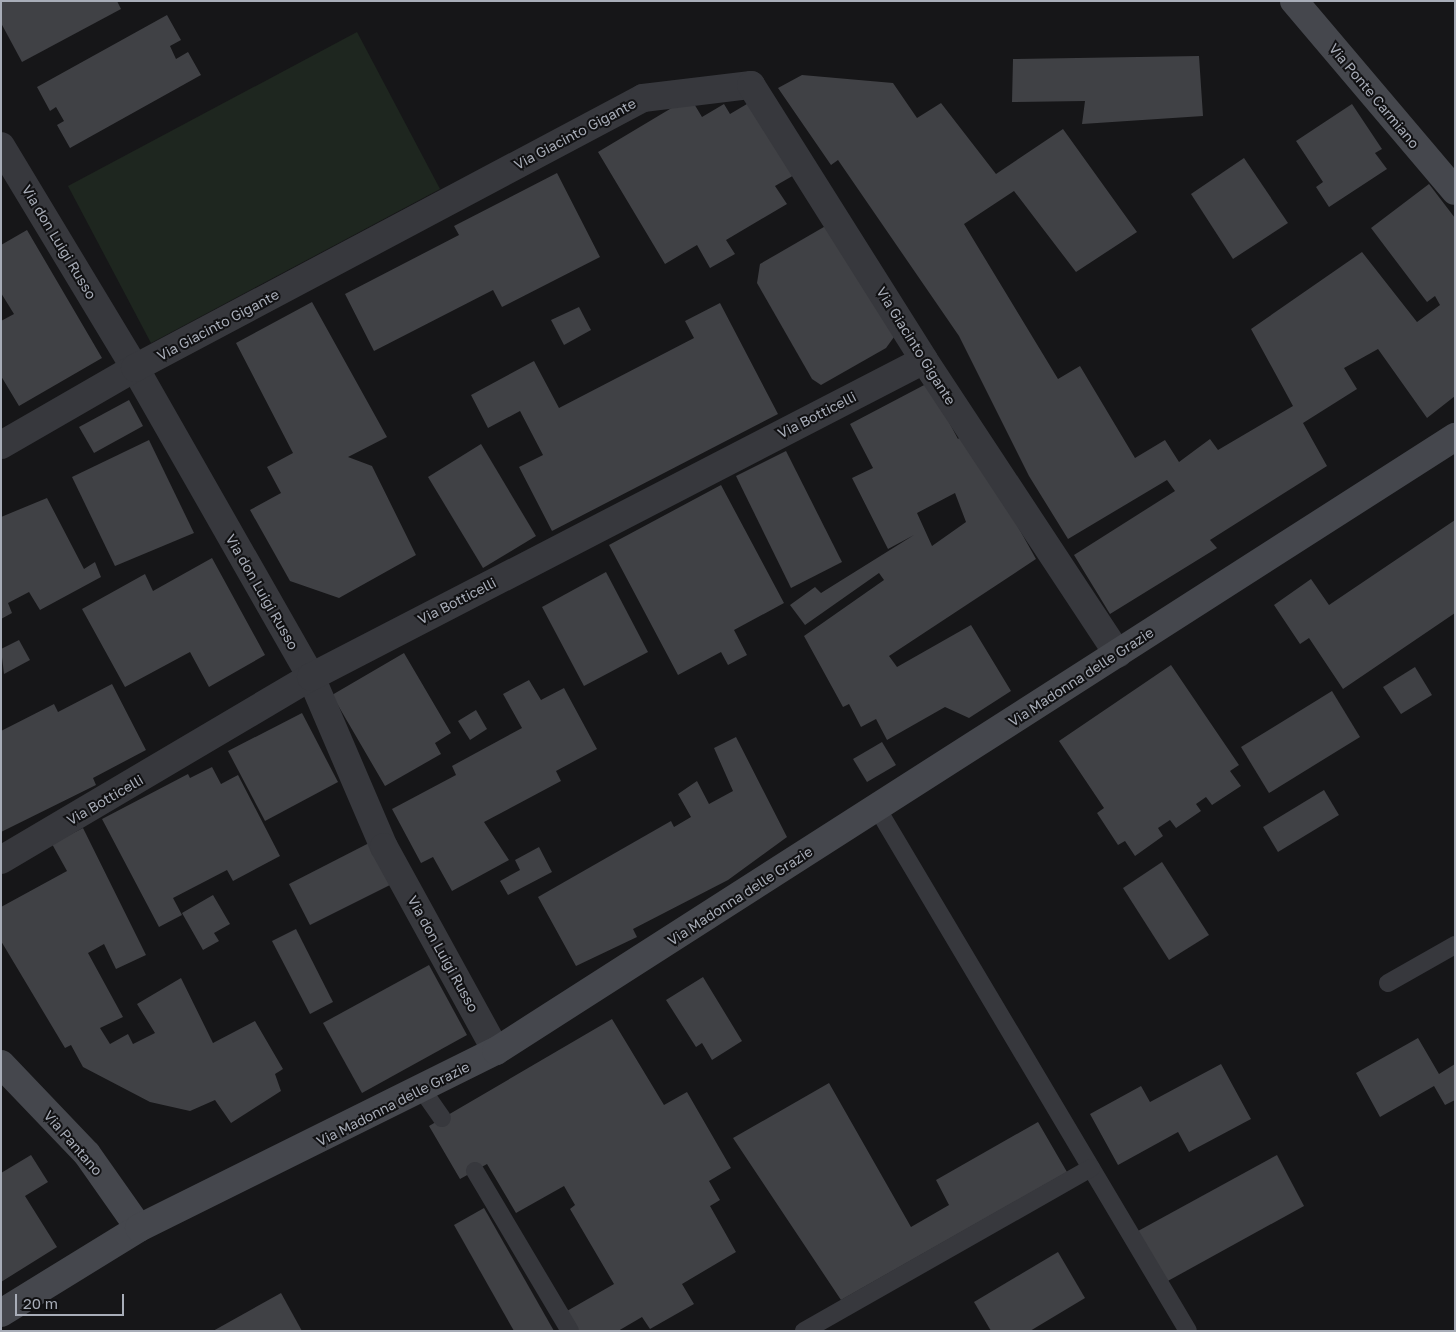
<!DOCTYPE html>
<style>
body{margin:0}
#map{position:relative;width:1456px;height:1332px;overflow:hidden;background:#161618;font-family:"Golos Text",sans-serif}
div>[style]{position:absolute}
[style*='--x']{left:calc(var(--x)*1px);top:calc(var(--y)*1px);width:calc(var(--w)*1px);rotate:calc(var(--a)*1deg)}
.green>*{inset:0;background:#1e261f}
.building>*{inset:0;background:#404145}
.lane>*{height:18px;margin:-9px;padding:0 9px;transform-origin:9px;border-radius:9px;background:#37383d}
.street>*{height:28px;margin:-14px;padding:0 14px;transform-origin:14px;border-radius:14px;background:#37383d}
.secondary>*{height:28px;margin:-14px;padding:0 14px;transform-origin:14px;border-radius:14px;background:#45474d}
span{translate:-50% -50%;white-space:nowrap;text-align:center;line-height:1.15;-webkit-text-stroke:4px #111113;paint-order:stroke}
.street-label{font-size:14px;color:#a8adb8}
.frame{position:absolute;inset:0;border:2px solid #a8adb8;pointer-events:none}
.scale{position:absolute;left:15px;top:1294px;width:109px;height:22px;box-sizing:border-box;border:2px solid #a8adb8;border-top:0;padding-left:6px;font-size:15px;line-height:18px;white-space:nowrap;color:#a8adb8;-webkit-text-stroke:4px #111113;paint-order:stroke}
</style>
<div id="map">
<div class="green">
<i style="clip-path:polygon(357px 32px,440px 189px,151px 343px,68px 186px)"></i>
</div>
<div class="building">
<i style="clip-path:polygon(1px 1px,117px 1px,121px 9px,22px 62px,1px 23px)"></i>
<i style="clip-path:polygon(167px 15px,181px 40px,170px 46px,176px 59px,188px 52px,201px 75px,70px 148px,57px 125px,64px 121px,56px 107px,50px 111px,37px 87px)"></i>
<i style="clip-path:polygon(1199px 56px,1203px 116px,1082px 124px,1085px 101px,1012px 102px,1013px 59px)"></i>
<i style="clip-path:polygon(802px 75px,893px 83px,917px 118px,941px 103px,996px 174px,1063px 129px,1137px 232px,1076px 272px,1014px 191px,964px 224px,1058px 379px,1080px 366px,1135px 458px,1165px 440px,1179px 462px,1210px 439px,1218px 450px,1293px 406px,1251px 329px,1362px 252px,1417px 322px,1440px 305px,1435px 296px,1427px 302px,1371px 228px,1429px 184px,1455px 218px,1455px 396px,1427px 418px,1378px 349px,1344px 368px,1357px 389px,1303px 423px,1327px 466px,1210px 540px,1217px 548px,1110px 614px,1074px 555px,1175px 491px,1167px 480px,1068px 539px,1029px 476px,959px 336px,838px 160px,831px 165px,778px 88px)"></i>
<i style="clip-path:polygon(690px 97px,702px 117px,724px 104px,730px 114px,752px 101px,796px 174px,775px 186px,787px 204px,726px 240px,735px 254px,710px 268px,697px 245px,665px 264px,598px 152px)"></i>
<i style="clip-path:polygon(1352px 104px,1382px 149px,1375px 153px,1387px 169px,1329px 207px,1316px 187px,1323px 182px,1296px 141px)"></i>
<i style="clip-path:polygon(1244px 158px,1288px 223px,1233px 259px,1191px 194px)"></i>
<i style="clip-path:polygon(557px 173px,600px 257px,502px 307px,493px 290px,374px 351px,345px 294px,459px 235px,454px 226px)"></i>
<i style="clip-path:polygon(829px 224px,894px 337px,886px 348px,821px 385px,812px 379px,757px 283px,760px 264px)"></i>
<i style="clip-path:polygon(27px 230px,102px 358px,19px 406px,1px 376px,1px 321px,14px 314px,1px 293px,1px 245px)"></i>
<i style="clip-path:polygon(312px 302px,387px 437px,348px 457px,372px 466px,416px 555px,339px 598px,290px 581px,250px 510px,281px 493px,267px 467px,293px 453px,236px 343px)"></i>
<i style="clip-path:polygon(720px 303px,778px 414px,552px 531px,519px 467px,543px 455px,520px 411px,488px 428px,471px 395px,534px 361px,559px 408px,694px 338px,685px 321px)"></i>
<i style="clip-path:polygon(579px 307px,591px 330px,564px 345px,551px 320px)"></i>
<i style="clip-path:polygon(evenodd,928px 383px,958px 439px,965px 432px,1036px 559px,889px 656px,897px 667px,971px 625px,1011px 691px,969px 718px,945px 707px,887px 740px,876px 719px,861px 727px,849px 704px,843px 707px,804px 636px,884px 580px,879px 573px,805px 625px,790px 605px,815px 587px,821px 593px,914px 535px,888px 549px,852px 478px,873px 468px,850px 424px,928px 383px,955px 493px,966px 522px,932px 546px,917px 513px,955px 493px)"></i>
<i style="clip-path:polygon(129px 400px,143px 426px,94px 453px,79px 427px)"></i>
<i style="clip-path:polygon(149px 440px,194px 533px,115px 566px,72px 477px)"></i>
<i style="clip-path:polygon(481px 444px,536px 536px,483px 568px,428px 477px)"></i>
<i style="clip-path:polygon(786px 451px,842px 562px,791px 588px,736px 476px)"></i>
<i style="clip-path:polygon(721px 485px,784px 603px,734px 630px,747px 655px,728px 665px,721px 652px,678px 675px,609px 545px)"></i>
<i style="clip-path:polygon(47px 498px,84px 569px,95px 562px,101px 577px,40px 610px,29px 592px,8px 603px,12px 613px,1px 619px,1px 517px)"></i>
<i style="clip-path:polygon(1455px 520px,1455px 613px,1343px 689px,1309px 638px,1300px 644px,1274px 605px,1311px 579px,1329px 605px)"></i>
<i style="clip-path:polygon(212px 558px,265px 655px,209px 687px,190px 652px,125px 687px,82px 609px,145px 574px,153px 591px)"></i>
<i style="clip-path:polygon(606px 572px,648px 652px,584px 686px,542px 607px)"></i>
<i style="clip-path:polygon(19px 640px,30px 660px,4px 674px,1px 649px)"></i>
<i style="clip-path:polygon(404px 653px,451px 733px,435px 743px,441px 754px,385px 786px,332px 695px)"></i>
<i style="clip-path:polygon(1171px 665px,1239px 765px,1230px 771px,1241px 786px,1212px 805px,1206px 797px,1196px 804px,1201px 811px,1176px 828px,1170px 820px,1158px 828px,1163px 836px,1135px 856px,1125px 841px,1118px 845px,1097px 813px,1104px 808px,1059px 741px)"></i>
<i style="clip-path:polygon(1415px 667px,1432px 695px,1401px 714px,1383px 687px)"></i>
<i style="clip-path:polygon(529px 680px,541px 700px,564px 688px,597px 749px,556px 771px,561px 781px,484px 822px,509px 860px,452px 891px,433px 857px,421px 863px,392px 809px,456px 775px,452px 766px,522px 728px,503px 694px)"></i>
<i style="clip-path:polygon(112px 684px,146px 750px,93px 778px,96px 785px,1px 832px,1px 731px,54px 704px,58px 712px)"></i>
<i style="clip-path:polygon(1332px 691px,1360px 737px,1269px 793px,1241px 747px)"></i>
<i style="clip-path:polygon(476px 710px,487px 729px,470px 740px,458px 721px)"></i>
<i style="clip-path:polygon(302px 713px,338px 782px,265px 821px,228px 751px)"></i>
<i style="clip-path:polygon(736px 737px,787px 837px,728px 880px,633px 929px,637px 937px,576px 966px,538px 897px,671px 821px,674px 827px,691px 817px,678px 794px,697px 781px,709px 804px,733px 791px,714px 748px)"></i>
<i style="clip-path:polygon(882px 742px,896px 765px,867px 782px,853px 759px)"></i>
<i style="clip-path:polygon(212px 767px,221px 784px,238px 775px,280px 856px,233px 881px,227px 870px,173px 898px,182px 915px,159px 927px,102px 819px,188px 774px,190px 778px)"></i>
<i style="clip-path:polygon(1324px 790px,1339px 815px,1278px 852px,1263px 827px)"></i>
<i style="clip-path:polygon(83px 828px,146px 955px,116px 969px,104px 944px,88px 953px,123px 1017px,100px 1028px,110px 1044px,128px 1034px,133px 1044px,155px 1033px,137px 1004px,181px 978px,213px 1043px,255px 1021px,283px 1069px,275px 1074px,281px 1091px,231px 1123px,215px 1100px,190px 1111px,150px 1102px,83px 1067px,71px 1045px,65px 1048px,1px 941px,1px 907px,67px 871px,52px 844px)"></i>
<i style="clip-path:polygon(371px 842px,392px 884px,310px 925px,289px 884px)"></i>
<i style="clip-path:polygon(539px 847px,552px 872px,508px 895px,500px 881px,520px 870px,515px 860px)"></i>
<i style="clip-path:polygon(1162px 862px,1209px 935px,1169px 960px,1123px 888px)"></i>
<i style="clip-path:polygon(213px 895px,230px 924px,214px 933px,219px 941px,203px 950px,182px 913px)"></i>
<i style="clip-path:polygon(296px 929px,333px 1002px,310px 1014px,272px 941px)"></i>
<i style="clip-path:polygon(429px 965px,467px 1035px,362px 1093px,323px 1023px)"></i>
<i style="clip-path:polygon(703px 977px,742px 1041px,712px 1060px,702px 1043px,696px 1047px,666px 1000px)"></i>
<i style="clip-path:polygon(612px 1019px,664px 1105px,687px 1092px,731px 1168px,709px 1181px,720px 1200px,710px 1206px,736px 1252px,682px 1284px,694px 1304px,650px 1329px,642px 1317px,618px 1331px,578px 1331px,567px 1311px,614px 1284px,570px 1209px,575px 1205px,564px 1186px,516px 1213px,487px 1164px,460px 1179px,429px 1126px)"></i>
<i style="clip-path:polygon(1418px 1038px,1439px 1074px,1455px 1064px,1455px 1100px,1445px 1105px,1434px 1086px,1380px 1117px,1356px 1073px)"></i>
<i style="clip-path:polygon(1221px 1064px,1251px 1119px,1189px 1152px,1178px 1132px,1118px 1165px,1090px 1114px,1141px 1086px,1150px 1102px)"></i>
<i style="clip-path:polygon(829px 1083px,911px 1227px,949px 1205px,936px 1180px,1038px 1122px,1067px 1172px,841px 1300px,733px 1138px)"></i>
<i style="clip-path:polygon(31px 1155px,48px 1182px,25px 1196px,57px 1247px,1px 1282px,1px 1173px)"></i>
<i style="clip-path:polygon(1277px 1155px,1304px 1206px,1166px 1282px,1138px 1231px)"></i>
<i style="clip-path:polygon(484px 1208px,554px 1331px,514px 1331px,454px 1225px)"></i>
<i style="clip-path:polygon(1058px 1252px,1085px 1298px,1030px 1331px,991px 1331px,974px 1302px)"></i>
<i style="clip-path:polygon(281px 1293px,302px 1331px,213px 1331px)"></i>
</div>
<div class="lane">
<i style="--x:877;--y:808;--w:608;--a:59.26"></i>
<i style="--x:1388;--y:983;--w:77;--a:-29.6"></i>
<i style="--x:423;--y:1091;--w:33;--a:55"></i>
<i style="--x:475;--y:1171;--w:186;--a:59.3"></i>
<i style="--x:804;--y:1331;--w:330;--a:-29.6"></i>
</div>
<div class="street">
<i style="--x:1;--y:146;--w:259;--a:58.9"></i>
<i style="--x:135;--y:368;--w:356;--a:60.3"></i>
<i style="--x:311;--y:677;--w:185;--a:66.8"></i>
<i style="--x:384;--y:847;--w:233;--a:61.2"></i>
<i style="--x:1;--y:445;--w:155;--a:-29.9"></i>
<i style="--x:135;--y:368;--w:575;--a:-27.99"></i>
<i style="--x:643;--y:98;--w:109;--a:-6.9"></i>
<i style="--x:751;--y:85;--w:325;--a:57.8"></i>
<i style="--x:924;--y:360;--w:352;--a:56.6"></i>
<i style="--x:1;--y:860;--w:360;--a:-30.6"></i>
<i style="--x:311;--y:677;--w:690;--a:-27.34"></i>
</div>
<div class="secondary">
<i style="--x:1294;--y:1;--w:249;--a:49.7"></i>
<i style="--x:1;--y:1064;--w:124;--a:46.3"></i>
<i style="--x:87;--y:1154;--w:90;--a:54.9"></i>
<i style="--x:1;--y:1313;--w:162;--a:-31.6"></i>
<i style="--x:139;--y:1228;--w:398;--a:-26.4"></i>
<i style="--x:496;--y:1051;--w:1139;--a:-32.63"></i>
</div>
<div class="street-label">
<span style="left:1374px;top:96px;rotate:50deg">Via Ponte Carmiano</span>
<span style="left:575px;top:134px;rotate:-28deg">Via Giacinto Gigante</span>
<span style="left:59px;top:242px;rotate:59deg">Via don Luigi Russo</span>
<span style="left:218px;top:325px;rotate:-28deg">Via Giacinto Gigante</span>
<span style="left:916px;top:346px;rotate:58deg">Via Giacinto Gigante</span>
<span style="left:817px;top:415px;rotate:-27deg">Via Botticelli</span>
<span style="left:262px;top:592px;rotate:60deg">Via don Luigi Russo</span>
<span style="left:457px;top:601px;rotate:-27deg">Via Botticelli</span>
<span style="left:1081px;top:677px;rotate:-33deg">Via Madonna delle Grazie</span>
<span style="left:105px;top:800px;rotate:-30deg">Via Botticelli</span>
<span style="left:740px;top:896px;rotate:-33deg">Via Madonna delle Grazie</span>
<span style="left:443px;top:954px;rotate:61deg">Via don Luigi Russo</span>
<span style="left:393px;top:1104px;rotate:-27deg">Via Madonna delle Grazie</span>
<span style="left:73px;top:1143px;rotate:49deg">Via Pantano</span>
</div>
<div class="frame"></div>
<div class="scale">20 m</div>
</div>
